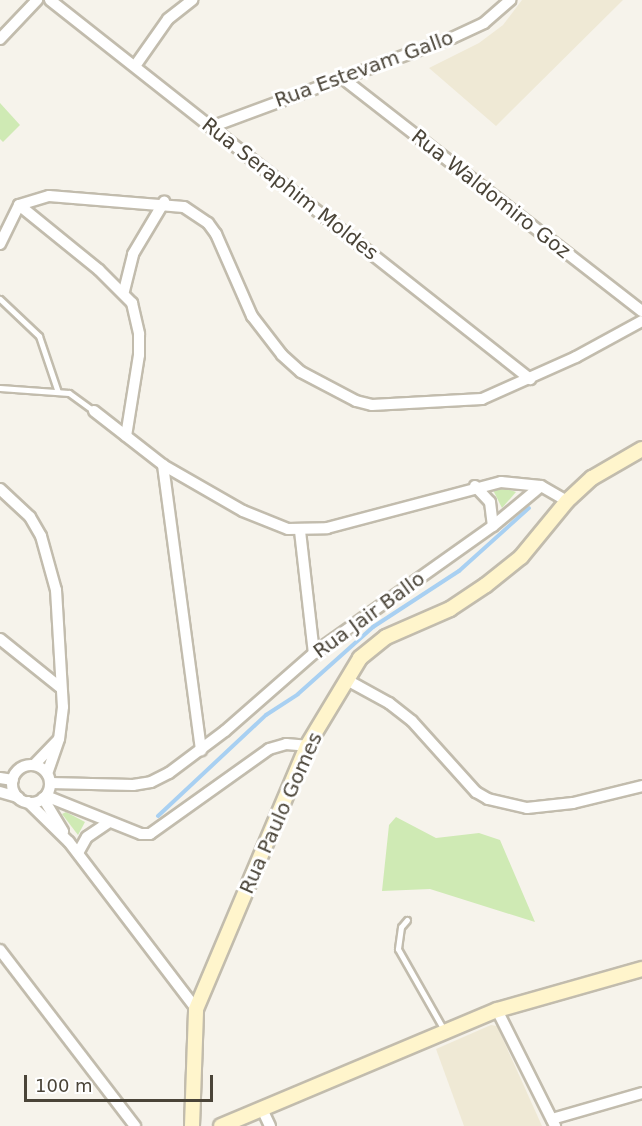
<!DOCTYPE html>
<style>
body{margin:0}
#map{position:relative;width:642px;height:1126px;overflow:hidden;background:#f6f3eb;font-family:"DejaVu Sans",sans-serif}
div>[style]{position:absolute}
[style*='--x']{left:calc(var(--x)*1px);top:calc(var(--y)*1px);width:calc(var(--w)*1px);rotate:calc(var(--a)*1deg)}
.education>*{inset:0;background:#efe9d5}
.green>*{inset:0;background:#cfeab4}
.stream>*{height:4px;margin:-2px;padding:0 2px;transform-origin:2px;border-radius:2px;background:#a8d0f2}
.roads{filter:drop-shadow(2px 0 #c2bcad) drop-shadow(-2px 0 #c2bcad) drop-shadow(0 2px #c2bcad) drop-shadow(0 -2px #c2bcad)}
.lane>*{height:5px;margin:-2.5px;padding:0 2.5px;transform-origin:2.5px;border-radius:2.5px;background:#fff}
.street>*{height:10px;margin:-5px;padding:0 5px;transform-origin:5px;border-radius:5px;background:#fff}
.street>.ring{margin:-5px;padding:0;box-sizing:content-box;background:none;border:10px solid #fff;border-radius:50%}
.secondary>*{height:14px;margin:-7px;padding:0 7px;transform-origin:7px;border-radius:7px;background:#fff5cc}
span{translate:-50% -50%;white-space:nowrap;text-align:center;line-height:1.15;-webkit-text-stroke:6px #fff;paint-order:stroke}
.street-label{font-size:20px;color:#4a4438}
.scale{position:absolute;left:24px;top:1075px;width:189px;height:27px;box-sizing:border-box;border:3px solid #4a4438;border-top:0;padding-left:8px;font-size:18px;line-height:21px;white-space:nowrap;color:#4a4438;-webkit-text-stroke:4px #fff;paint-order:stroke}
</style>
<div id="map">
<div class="education">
<i style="clip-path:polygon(522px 0,623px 0,496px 126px,429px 68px,479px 43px,503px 25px)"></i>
<i style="clip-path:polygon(491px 1025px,497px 1026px,542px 1126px,464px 1126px,436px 1049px)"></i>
</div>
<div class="green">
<i style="clip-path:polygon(0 103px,20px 125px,3px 142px,0 139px)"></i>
<i style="clip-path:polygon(502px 487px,516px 492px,502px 508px,493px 490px)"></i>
<i style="clip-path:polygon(66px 812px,85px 822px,78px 835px,62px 814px)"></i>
<i style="clip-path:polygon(396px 817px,436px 838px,479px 833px,500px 840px,535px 922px,430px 889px,382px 891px,389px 825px)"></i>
</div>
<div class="stream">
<i style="--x:158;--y:816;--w:148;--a:-43.1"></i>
<i style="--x:266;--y:715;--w:38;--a:-33"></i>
<i style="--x:298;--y:694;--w:101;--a:-41.8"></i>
<i style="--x:373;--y:627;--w:103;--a:-33.1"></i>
<i style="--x:459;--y:571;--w:94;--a:-42"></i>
</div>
<div class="roads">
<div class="lane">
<i style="--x:0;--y:299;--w:54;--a:43.5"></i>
<i style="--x:39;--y:336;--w:59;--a:71.3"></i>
<i style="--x:0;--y:388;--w:69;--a:4.1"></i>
<i style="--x:69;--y:393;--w:31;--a:36"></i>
<i style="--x:407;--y:920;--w:9;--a:131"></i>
<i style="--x:401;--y:927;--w:22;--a:98"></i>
<i style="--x:398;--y:949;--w:93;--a:60.4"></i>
</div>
<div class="street">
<i style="--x:50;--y:0;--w:612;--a:38.29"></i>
<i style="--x:0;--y:39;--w:54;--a:-46.5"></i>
<i style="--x:135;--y:66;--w:57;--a:-54.9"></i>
<i style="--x:168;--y:19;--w:31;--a:-38"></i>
<i style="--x:341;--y:77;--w:381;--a:37.9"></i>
<i style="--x:211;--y:127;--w:257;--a:-20.3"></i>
<i style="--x:452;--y:38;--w:35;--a:-25"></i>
<i style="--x:484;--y:23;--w:35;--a:-41"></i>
<i style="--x:19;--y:205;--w:103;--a:39.1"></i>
<i style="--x:99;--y:270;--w:47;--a:45"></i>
<i style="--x:132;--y:303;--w:32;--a:77"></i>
<i style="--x:139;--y:334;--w:21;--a:90"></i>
<i style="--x:139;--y:355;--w:82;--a:99.1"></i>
<i style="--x:0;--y:244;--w:43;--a:-64"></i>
<i style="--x:19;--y:205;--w:31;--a:-17"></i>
<i style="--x:49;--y:196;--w:135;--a:4.7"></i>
<i style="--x:184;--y:207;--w:29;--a:34"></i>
<i style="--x:208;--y:223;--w:14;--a:54"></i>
<i style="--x:216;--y:234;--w:90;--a:66.3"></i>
<i style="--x:252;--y:316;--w:49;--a:52.4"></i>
<i style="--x:282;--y:355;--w:25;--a:42"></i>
<i style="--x:301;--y:372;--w:62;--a:27.8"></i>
<i style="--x:356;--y:401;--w:16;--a:14"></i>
<i style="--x:372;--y:405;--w:110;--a:-3.1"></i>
<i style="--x:482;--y:399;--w:103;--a:-24.1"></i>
<i style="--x:576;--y:357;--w:75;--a:-28.6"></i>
<i style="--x:124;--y:291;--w:38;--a:-76"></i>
<i style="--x:133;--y:254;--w:61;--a:-59.2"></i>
<i style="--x:94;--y:411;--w:88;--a:38"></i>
<i style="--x:163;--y:465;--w:92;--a:29.9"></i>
<i style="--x:243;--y:511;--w:48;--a:21.8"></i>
<i style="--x:288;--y:529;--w:39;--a:-1"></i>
<i style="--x:327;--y:528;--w:180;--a:-14.8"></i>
<i style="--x:501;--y:482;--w:40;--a:5.7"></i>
<i style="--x:541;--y:486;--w:30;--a:30"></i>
<i style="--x:163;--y:465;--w:288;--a:82.4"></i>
<i style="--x:475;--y:486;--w:22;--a:47"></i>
<i style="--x:490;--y:502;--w:24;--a:83"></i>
<i style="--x:0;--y:489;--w:41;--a:43"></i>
<i style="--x:30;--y:517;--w:22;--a:60"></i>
<i style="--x:41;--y:536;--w:56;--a:74.5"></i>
<i style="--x:56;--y:590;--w:117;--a:86.6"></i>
<i style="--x:63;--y:707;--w:32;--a:97"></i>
<i style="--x:59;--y:739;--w:36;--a:109"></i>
<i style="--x:300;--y:531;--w:123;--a:83.5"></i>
<i style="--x:0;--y:639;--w:78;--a:38.8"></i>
<i style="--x:347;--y:680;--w:48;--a:28.7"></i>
<i style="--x:389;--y:703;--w:29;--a:38"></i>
<i style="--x:412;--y:721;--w:96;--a:48"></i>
<i style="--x:476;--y:792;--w:14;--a:30"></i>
<i style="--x:488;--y:799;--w:40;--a:13"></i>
<i style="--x:527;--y:808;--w:46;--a:-6.2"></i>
<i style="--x:573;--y:803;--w:71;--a:-13.8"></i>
<i style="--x:34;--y:765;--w:35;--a:-46"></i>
<i class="ring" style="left:12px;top:765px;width:28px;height:28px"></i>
<i style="--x:0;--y:778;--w:13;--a:9"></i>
<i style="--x:50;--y:783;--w:83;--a:1.4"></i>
<i style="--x:133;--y:785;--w:18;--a:-9"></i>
<i style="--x:151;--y:782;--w:20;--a:-27"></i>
<i style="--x:169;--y:773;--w:70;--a:-36.9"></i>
<i style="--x:225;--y:731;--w:118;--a:-41.2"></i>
<i style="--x:314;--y:653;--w:219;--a:-35.4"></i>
<i style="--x:493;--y:526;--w:62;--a:-39.8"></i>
<i style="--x:0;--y:792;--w:19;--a:16"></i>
<i style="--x:46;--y:796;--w:102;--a:21.8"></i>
<i style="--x:141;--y:834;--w:9;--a:0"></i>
<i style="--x:150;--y:834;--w:146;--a:-35.5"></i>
<i style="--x:269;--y:749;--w:18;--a:-16"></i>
<i style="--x:286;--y:744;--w:21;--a:5"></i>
<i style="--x:43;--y:798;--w:39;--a:59"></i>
<i style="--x:28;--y:802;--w:57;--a:44.3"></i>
<i style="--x:69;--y:842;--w:210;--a:52.7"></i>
<i style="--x:78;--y:853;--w:18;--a:-61"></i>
<i style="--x:87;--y:837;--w:27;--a:-34"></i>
<i style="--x:0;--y:950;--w:222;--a:52.5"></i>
<i style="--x:497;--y:1010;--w:130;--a:63.4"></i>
<i style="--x:262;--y:1109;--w:19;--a:65"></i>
<i style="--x:552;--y:1119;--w:94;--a:-16.1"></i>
</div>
<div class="secondary">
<i style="--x:192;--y:1126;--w:117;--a:-88"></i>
<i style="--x:196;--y:1009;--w:285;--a:-67.1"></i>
<i style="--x:307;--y:746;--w:103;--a:-58.9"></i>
<i style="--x:360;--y:658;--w:33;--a:-39"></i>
<i style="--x:386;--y:637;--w:70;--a:-23.6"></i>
<i style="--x:450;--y:609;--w:43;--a:-33.7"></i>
<i style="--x:486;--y:585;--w:45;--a:-38.7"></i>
<i style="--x:521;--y:557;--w:72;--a:-50.6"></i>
<i style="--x:567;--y:501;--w:34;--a:-43"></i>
<i style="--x:592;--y:478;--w:58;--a:-30.1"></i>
<i style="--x:221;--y:1126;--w:299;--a:-22.8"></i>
<i style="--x:497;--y:1010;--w:151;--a:-15.8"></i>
</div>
</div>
<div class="street-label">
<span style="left:364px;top:69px;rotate:-20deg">Rua Estevam Gallo</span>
<span style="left:290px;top:189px;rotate:38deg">Rua Seraphim Moldes</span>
<span style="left:491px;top:194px;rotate:38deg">Rua Waldomiro Goz</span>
<span style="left:369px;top:615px;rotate:-36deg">Rua Jair Ballo</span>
<span style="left:281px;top:813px;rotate:-66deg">Rua Paulo Gomes</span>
</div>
<div class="scale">100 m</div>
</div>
